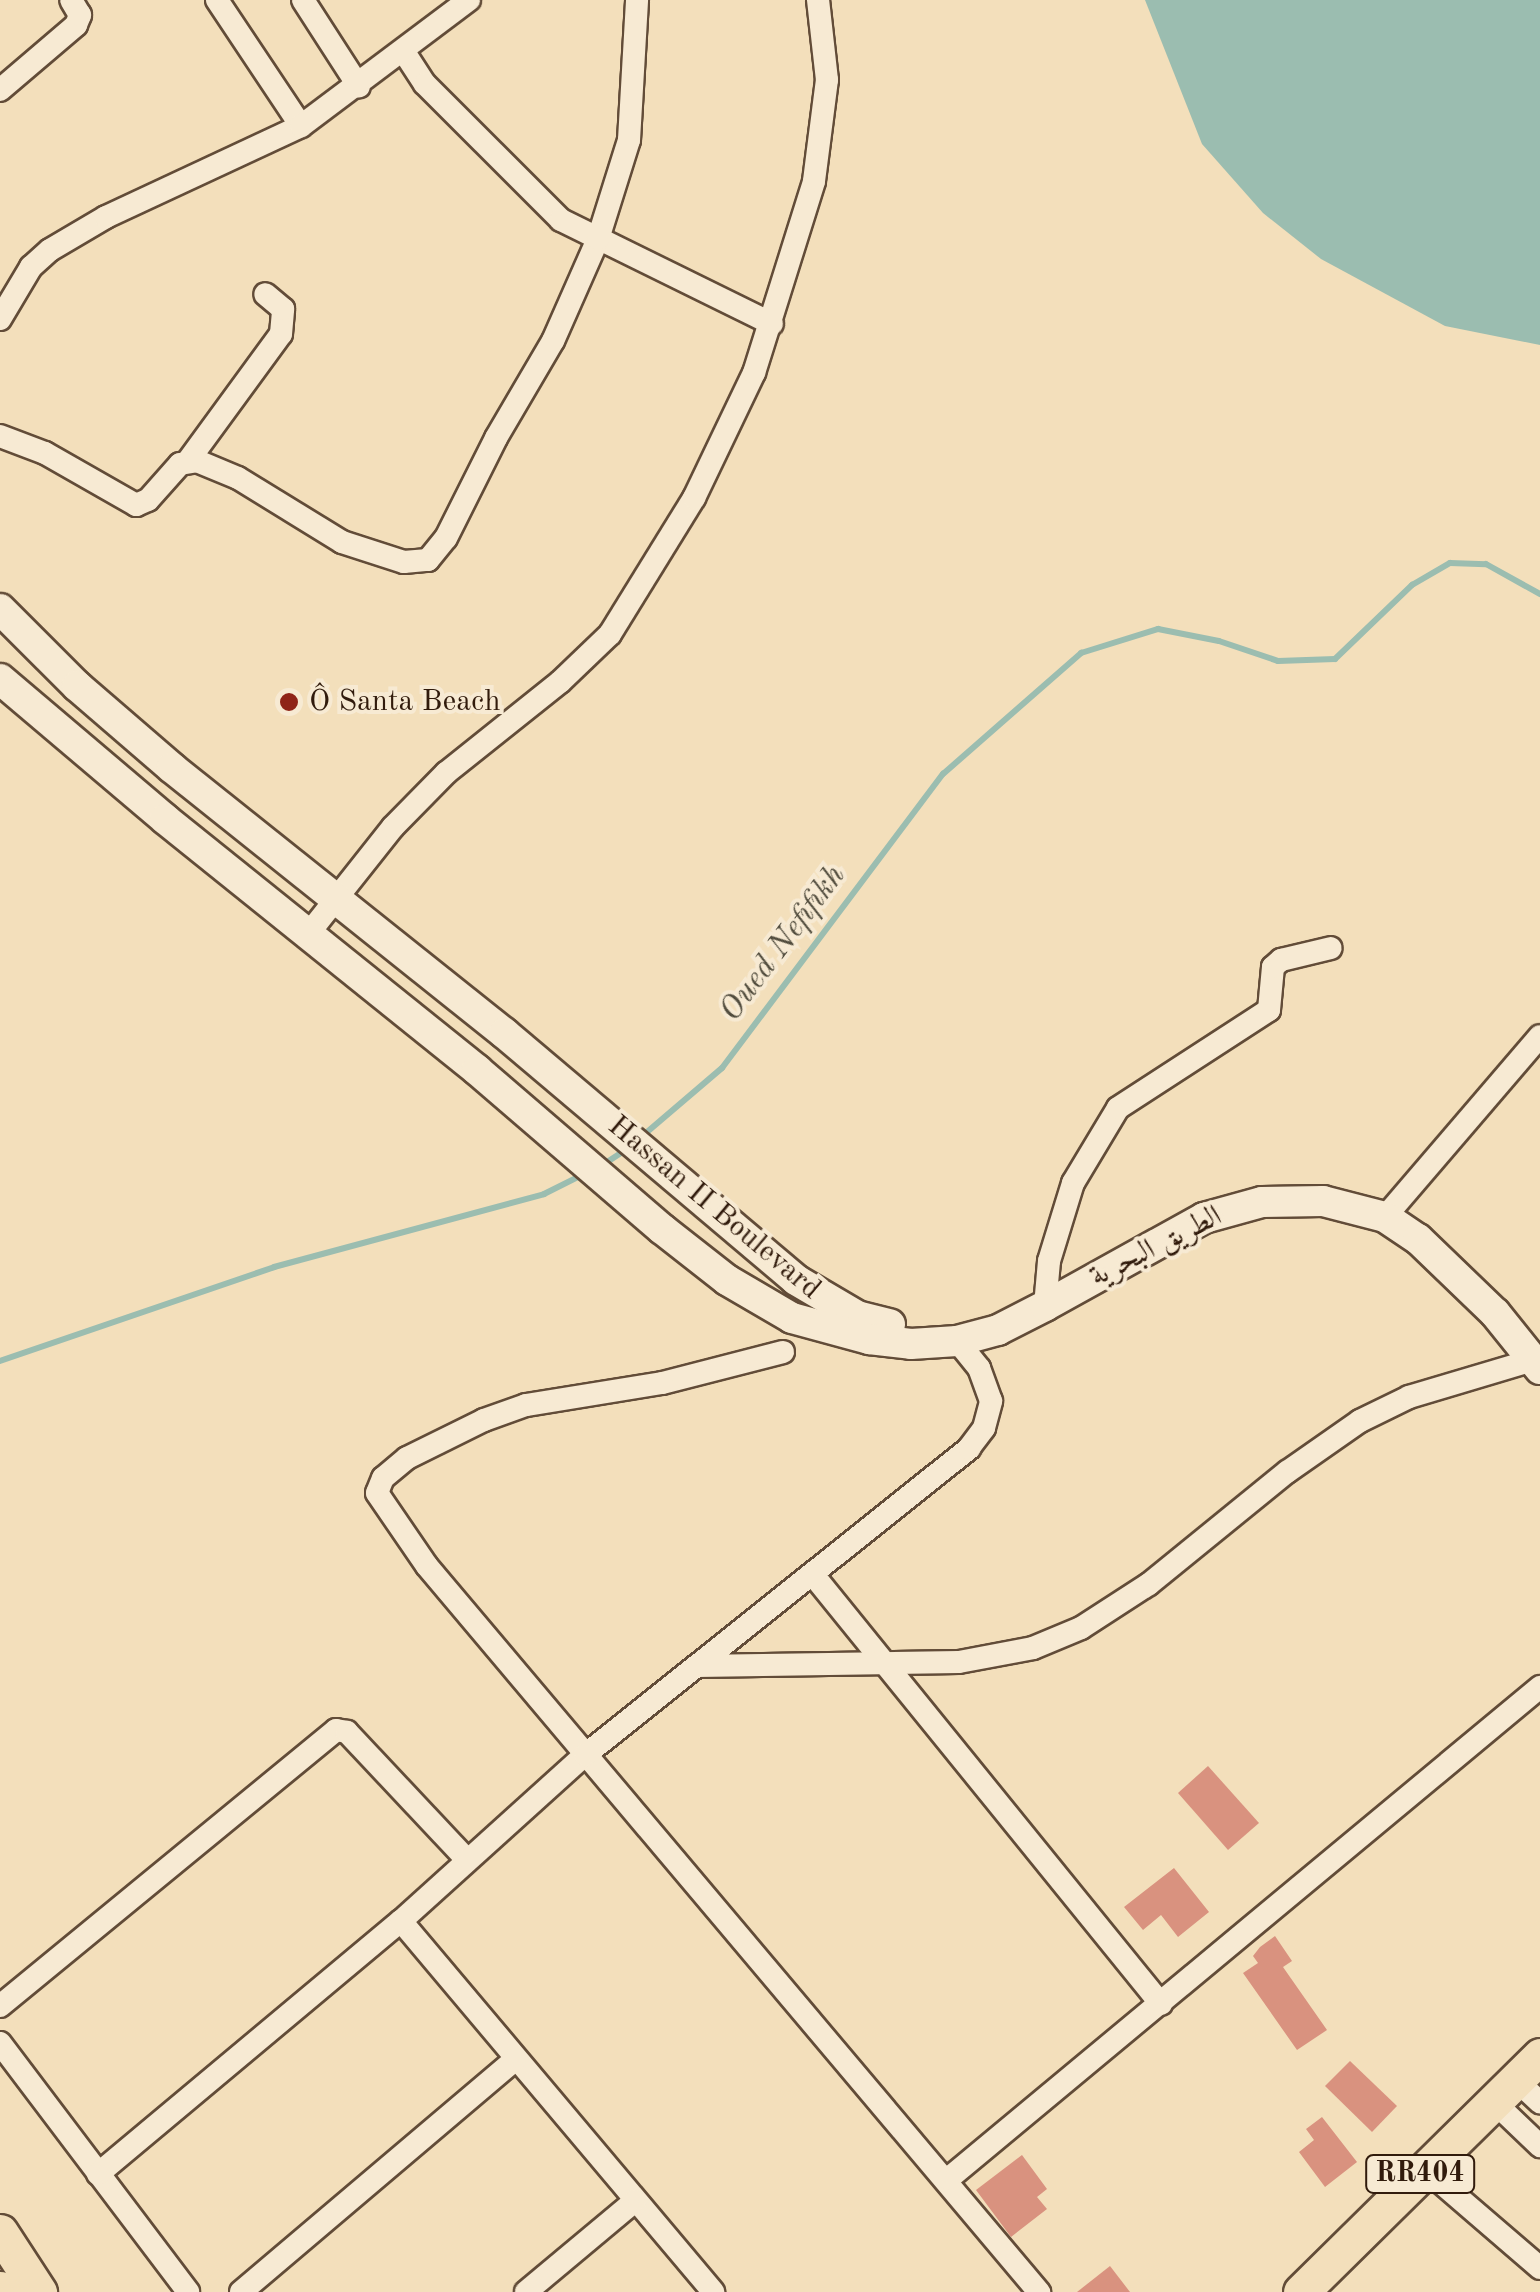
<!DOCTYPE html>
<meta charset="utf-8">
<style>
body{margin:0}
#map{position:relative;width:1540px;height:2292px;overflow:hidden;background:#f3dfbb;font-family:"Old Standard TT",Amiri,serif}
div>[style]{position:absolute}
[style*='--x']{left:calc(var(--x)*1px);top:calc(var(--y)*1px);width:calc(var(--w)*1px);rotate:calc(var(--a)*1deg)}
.water>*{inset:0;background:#9bbdb0}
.stream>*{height:6px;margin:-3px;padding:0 3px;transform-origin:3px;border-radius:3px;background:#9bbdb0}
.building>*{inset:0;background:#d9927f}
.roads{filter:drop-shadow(2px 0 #624c38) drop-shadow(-2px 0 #624c38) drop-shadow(0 2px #624c38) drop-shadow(0 -2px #624c38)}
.minor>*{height:22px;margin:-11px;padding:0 11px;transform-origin:11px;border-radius:11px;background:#f7ead3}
.secondary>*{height:30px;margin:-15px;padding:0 15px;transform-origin:15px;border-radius:15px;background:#f7ead3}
.primary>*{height:35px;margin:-17.5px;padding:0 17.5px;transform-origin:17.5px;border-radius:17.5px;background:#f3dfbb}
.dots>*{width:28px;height:28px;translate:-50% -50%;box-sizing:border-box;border:5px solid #f7ead3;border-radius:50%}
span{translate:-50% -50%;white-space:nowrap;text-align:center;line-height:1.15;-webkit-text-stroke:8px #f7ead3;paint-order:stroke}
.shield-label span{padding:2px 8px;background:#f7ead3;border:2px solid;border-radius:8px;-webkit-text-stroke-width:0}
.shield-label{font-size:28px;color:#311b0c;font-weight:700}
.poi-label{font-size:30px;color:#311b0c}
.left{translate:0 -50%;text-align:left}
.street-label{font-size:30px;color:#311b0c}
.water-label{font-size:32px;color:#514c3d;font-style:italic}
</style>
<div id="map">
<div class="water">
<i style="clip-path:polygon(1145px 0,1540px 0,1540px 345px,1445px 326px,1321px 259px,1263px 213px,1202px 144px)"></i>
</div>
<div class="stream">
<i style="--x:640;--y:1138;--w:108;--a:-40.5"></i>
<i style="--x:722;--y:1068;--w:368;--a:-53.1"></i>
<i style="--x:943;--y:774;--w:184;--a:-41.2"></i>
<i style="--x:1081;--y:653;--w:81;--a:-17.3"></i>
<i style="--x:1158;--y:629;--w:62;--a:11.1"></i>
<i style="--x:1219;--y:641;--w:62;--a:18.7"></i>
<i style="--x:1278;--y:661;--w:57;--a:-2"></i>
<i style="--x:1335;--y:659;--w:107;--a:-43.9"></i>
<i style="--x:1412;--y:585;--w:44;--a:-30.1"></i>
<i style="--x:1450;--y:563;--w:36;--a:2"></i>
<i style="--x:1486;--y:564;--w:62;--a:29.1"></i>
<i style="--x:604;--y:1164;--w:27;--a:-33"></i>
<i style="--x:0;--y:1361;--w:290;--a:-18.9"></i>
<i style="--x:274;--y:1267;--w:280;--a:-15.1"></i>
<i style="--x:544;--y:1194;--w:45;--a:-26.6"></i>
</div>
<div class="building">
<i style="clip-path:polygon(1208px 1766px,1259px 1823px,1228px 1850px,1178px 1793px)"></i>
<i style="clip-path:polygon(1174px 1868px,1209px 1912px,1178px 1937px,1161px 1915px,1143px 1930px,1124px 1907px)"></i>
<i style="clip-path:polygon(1275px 1936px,1292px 1961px,1283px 1967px,1327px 2030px,1297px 2050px,1243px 1973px,1258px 1963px,1253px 1956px,1260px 1947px)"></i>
<i style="clip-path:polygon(1350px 2061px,1397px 2106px,1372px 2132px,1325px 2086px)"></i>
<i style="clip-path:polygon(1322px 2117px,1357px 2162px,1325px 2187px,1299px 2152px,1314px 2140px,1306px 2129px)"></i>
<i style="clip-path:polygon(1022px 2155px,1047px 2189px,1037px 2197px,1047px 2209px,1011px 2237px,976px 2190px)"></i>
<i style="clip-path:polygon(1110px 2266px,1130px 2292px,1077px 2292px)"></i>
</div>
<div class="roads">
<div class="minor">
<i style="--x:217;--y:0;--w:151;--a:56.3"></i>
<i style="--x:303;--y:0;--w:103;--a:57.2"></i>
<i style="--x:404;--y:52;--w:38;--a:57"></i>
<i style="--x:425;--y:84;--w:192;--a:45"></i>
<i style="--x:561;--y:220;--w:235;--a:26.2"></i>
<i style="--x:0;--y:90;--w:100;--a:-40.5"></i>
<i style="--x:76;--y:25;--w:11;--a:-68"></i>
<i style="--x:80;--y:15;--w:17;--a:-121"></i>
<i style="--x:0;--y:319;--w:61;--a:-59.2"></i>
<i style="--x:31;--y:267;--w:25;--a:-42"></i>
<i style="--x:50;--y:250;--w:65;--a:-30.5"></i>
<i style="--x:106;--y:217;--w:215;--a:-25"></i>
<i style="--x:301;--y:126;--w:210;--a:-36.9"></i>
<i style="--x:0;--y:436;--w:48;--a:20.7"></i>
<i style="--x:45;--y:453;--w:105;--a:29.7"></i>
<i style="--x:136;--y:505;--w:13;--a:-23"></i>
<i style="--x:148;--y:500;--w:48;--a:-48.4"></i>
<i style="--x:180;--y:464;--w:17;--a:-10"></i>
<i style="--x:197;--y:461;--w:44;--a:22.5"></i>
<i style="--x:238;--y:478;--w:122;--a:31.6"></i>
<i style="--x:342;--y:542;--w:65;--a:17.9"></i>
<i style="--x:404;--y:562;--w:24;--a:-5"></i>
<i style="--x:428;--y:560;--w:28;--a:-51"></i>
<i style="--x:446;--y:538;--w:112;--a:-63.4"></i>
<i style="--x:496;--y:438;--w:113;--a:-59.6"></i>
<i style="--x:553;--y:341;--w:111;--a:-66.2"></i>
<i style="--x:598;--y:239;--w:104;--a:-72.6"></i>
<i style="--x:629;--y:140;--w:140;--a:-86.7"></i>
<i style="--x:188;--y:461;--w:157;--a:-53.8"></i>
<i style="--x:281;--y:334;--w:25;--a:-85"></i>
<i style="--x:283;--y:309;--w:23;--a:-140"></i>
<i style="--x:309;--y:933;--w:135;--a:-51.6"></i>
<i style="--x:393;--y:827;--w:76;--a:-45.5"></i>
<i style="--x:446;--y:773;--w:146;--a:-38.6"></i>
<i style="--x:560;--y:682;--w:69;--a:-43.8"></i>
<i style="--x:610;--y:634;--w:160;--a:-58.3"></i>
<i style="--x:694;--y:498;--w:139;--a:-64.4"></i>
<i style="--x:754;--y:373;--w:201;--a:-72.6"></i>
<i style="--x:814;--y:181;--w:102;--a:-82.7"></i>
<i style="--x:827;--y:80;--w:81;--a:-96.4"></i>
<i style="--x:1385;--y:1217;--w:238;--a:-49.4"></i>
<i style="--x:1045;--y:1306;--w:45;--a:-84.9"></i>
<i style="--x:1049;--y:1261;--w:82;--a:-72.9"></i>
<i style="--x:1073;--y:1183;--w:87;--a:-59"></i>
<i style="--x:1118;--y:1108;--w:180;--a:-33"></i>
<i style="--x:1269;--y:1010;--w:43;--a:-84.7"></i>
<i style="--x:1273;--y:967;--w:11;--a:-41"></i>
<i style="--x:1281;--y:960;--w:51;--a:-13.5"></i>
<i style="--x:783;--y:1352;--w:125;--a:165.6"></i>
<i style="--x:662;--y:1383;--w:138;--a:170.8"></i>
<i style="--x:526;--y:1405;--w:45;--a:160.3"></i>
<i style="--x:484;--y:1420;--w:86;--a:153.7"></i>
<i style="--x:407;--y:1458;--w:31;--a:140"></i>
<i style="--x:383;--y:1478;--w:16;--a:112"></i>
<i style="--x:377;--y:1493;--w:88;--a:55.6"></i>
<i style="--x:427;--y:1566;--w:950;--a:49.87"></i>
<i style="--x:814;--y:1576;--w:551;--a:50.97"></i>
<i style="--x:697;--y:1666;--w:262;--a:-0.9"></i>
<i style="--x:959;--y:1662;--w:75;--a:-10.7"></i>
<i style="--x:1033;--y:1648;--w:52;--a:-22.6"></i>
<i style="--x:1081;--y:1628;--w:81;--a:-32.9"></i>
<i style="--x:1149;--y:1584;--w:178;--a:-39.1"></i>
<i style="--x:1287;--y:1472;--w:89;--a:-34.9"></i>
<i style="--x:1360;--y:1421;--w:55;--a:-26.1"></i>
<i style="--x:1409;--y:1397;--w:129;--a:-16.6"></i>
<i style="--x:401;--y:1921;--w:485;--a:49.9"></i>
<i style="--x:0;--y:2006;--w:435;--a:-39.4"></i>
<i style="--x:336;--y:1730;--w:11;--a:10"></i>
<i style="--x:347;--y:1732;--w:175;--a:46.8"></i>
<i style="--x:0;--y:2043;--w:312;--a:52.9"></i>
<i style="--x:1516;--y:2080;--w:33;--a:43"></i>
<i style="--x:1494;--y:2102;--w:64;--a:43.7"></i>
<i style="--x:1425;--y:2169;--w:152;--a:40.7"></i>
<i style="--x:98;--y:2174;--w:395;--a:-39.9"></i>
<i style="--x:401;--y:1921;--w:248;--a:-42.1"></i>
<i style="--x:585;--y:1755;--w:492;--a:-38.6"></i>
<i style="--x:969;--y:1448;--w:25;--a:-53"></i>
<i style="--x:984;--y:1428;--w:28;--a:-75"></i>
<i style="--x:991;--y:1401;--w:35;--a:-110"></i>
<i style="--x:979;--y:1368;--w:35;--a:-129"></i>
<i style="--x:948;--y:2179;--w:770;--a:-39.73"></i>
<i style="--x:241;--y:2292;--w:359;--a:-40.3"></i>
<i style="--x:526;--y:2292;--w:142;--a:-39.9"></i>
</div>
<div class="secondary">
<i style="--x:0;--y:609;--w:109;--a:45"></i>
<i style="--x:77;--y:686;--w:125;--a:40.8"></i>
<i style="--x:172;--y:768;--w:425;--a:38.6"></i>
<i style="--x:504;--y:1033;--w:382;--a:40.2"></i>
<i style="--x:796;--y:1280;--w:71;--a:30.5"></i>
<i style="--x:857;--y:1316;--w:34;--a:14"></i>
<i style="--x:0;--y:679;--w:216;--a:40.3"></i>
<i style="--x:165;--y:819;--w:400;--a:38.8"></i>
<i style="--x:477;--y:1070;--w:244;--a:40.7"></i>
<i style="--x:662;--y:1229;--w:83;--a:38.1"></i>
<i style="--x:727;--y:1280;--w:75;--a:30.3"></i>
<i style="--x:792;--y:1318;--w:80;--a:15.3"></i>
<i style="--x:869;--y:1339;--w:42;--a:6.8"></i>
<i style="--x:911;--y:1344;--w:46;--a:-3.7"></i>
<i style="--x:957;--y:1341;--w:42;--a:-15"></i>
<i style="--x:998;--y:1330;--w:53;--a:-27.1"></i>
<i style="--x:1045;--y:1306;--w:182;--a:-29"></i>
<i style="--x:1204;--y:1218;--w:60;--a:-15.4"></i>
<i style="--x:1262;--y:1202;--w:61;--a:-0.9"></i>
<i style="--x:1323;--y:1201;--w:64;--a:14.5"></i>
<i style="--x:1385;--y:1217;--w:40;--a:34"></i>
<i style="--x:1418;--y:1239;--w:107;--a:43.9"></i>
<i style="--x:1495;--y:1313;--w:72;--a:51.2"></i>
</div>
<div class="primary">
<i style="--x:0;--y:2232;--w:72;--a:57"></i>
<i style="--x:0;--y:2289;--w:4;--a:56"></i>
<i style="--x:1301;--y:2292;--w:336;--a:-44.6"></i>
</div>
</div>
<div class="dots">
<i style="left:289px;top:702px;background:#8f2418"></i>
</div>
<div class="shield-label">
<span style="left:1420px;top:2174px">RR404</span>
</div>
<div class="poi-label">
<span class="left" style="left:309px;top:702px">Ô Santa Beach</span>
</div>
<div class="street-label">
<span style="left:714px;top:1208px;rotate:40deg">Hassan II Boulevard</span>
<span style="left:1156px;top:1247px;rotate:-27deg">الطريق البحرية</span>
</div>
<div class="water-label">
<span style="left:784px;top:944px;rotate:-53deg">Oued Nefifikh</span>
</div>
</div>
